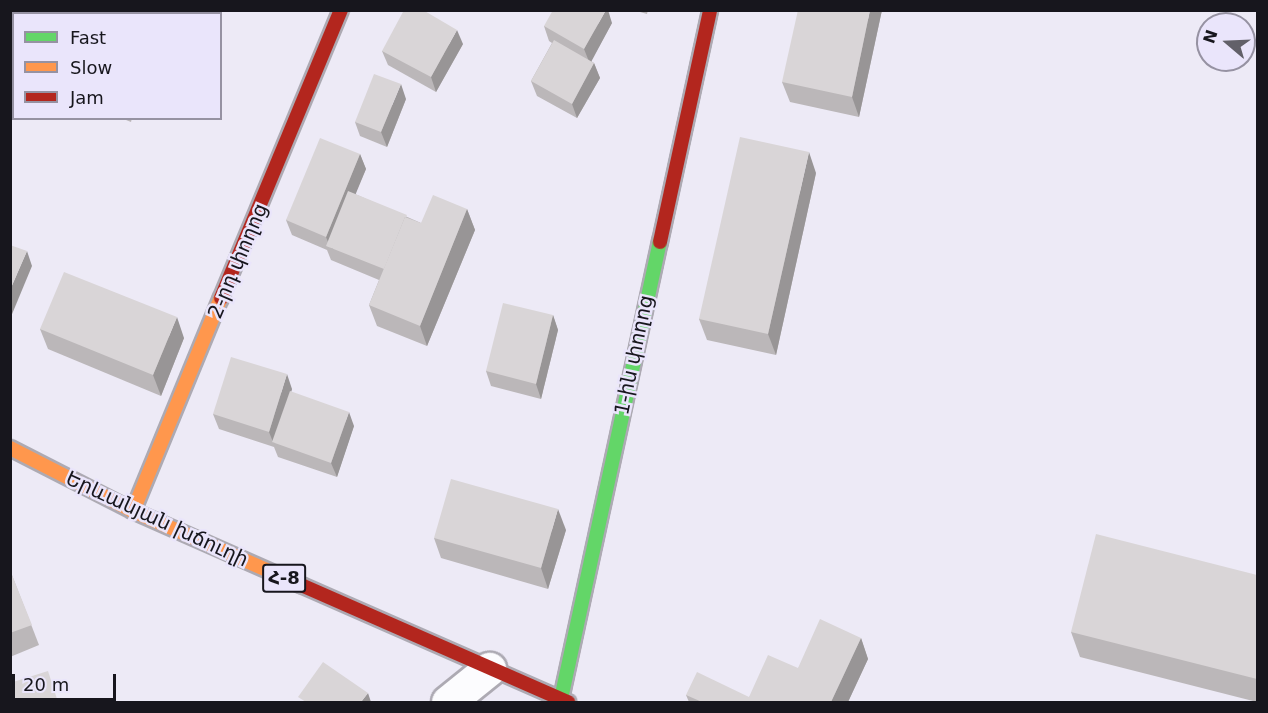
<!DOCTYPE html>
<meta charset="utf-8">
<style>
body{margin:0}
#map{position:relative;width:1268px;height:713px;overflow:hidden;background:#edeaf6;font-family:"DejaVu Sans","Noto Sans Armenian",sans-serif}
div>[style]{position:absolute}
[style*='--x']{left:calc(var(--x)*1px);top:calc(var(--y)*1px);width:calc(var(--w)*1px);rotate:calc(var(--a)*1deg)}
.roads{filter:drop-shadow(2px 0 #adaab3) drop-shadow(-2px 0 #adaab3) drop-shadow(0 2px #adaab3) drop-shadow(0 -2px #adaab3)}
.street>*{height:33px;margin:-16.5px;padding:0 16.5px;transform-origin:16.5px;border-radius:16.5px;background:#fcfcfe}
.fast>*{height:14px;margin:-7px;padding:0 7px;transform-origin:7px;border-radius:7px;background:#63d668}
.slow>*{height:14px;margin:-7px;padding:0 7px;transform-origin:7px;border-radius:7px;background:#ff974d}
.jam>*{height:14px;margin:-7px;padding:0 7px;transform-origin:7px;border-radius:7px;background:#b3261e}
.wall>*{inset:0;background:#bbb7b9}
.shaded-wall>*{inset:0;background:#989596}
.building>*{inset:0;background:#d9d5d7}
span{translate:-50% -50%;white-space:nowrap;text-align:center;line-height:1.15;-webkit-text-stroke:5px #eae5fb;paint-order:stroke}
.shield-label span{padding:2px 4px;background:#eae5fb;border:2px solid;border-radius:4px;-webkit-text-stroke-width:0}
.shield-label{font-size:18px;color:#17161d;font-weight:700}
.street-label{font-size:20px;color:#17161d}
.frame{position:absolute;inset:0;border:12px solid #17161d;pointer-events:none}
.legend{position:absolute;left:12px;top:12px;width:210px;height:108px;box-sizing:border-box;background:#eae5fb;border:2px solid #9692a2;margin:0;padding:8px 10px;list-style:none;font-size:18px;color:#17161d}
.legend li{display:flex;align-items:center;gap:12px;height:30px}
.legend b{width:30px;border:2px solid #9692a2}
.north{position:absolute;left:1196px;top:12px;width:60px;height:60px;box-sizing:border-box;background:#eae5fb;border:2px solid #9692a2;border-radius:50%;rotate:289deg;font-size:16px;font-weight:700;line-height:24px;text-align:center;color:#17161d}
.north::after{content:'';display:block;margin:auto;width:21px;height:27px;background:#626069;clip-path:polygon(50% 0,100% 100%,50% 72%,0 100%)}
.scale{position:absolute;left:12px;top:674px;width:104px;height:27px;box-sizing:border-box;border:3px solid #17161d;border-top:0;padding-left:8px;font-size:18px;line-height:21px;white-space:nowrap;color:#17161d;-webkit-text-stroke:4px #eae5fb;paint-order:stroke}
</style>
<div id="map">
<div class="roads">
<div class="street">
<i style="--x:70;--y:14;--w:4;--a:-76"></i>
<i style="--x:448;--y:702;--w:53;--a:-38.8"></i>
</div>
<div class="fast">
<i style="--x:561;--y:699;--w:468;--a:-77.8"></i>
</div>
<div class="slow">
<i style="--x:10;--y:448;--w:138;--a:27.1"></i>
<i style="--x:133;--y:511;--w:184;--a:23.8"></i>
<i style="--x:133;--y:511;--w:230;--a:-67.6"></i>
</div>
<div class="jam">
<i style="--x:660;--y:242;--w:237;--a:-77.8"></i>
<i style="--x:221;--y:298;--w:312;--a:-67.4"></i>
<i style="--x:301;--y:585;--w:292;--a:23.7"></i>
</div>
</div>
<div class="wall">
<i style="clip-path:polygon(633px 10px,648px 10px,647px 14px)"></i>
<i style="clip-path:polygon(882px 10px,859px 117px,790px 102px,782px 82px)"></i>
<i style="clip-path:polygon(612px 23px,591px 61px,594px 63px,600px 78px,577px 118px,537px 96px,531px 81px,552px 43px,549px 41px,544px 26px)"></i>
<i style="clip-path:polygon(463px 44px,436px 92px,388px 65px,382px 51px)"></i>
<i style="clip-path:polygon(406px 99px,387px 147px,360px 136px,355px 122px)"></i>
<i style="clip-path:polygon(121px 118px,132px 118px,131px 122px)"></i>
<i style="clip-path:polygon(360px 154px,366px 169px,355px 194px,421px 223px,467px 209px,475px 230px,427px 346px,377px 326px,369px 305px,379px 280px,331px 260px,327px 250px,292px 235px,286px 220px)"></i>
<i style="clip-path:polygon(816px 173px,776px 355px,707px 340px,699px 319px)"></i>
<i style="clip-path:polygon(553px 315px,558px 330px,541px 399px,491px 386px,486px 371px)"></i>
<i style="clip-path:polygon(40px 329px,184px 338px,161px 396px,48px 349px)"></i>
<i style="clip-path:polygon(292px 389px,291px 392px,354px 426px,337px 477px,278px 457px,274px 447px,219px 429px,213px 414px)"></i>
<i style="clip-path:polygon(566px 530px,548px 589px,441px 558px,434px 538px)"></i>
<i style="clip-path:polygon(10px 570px,39px 645px,10px 657px)"></i>
<i style="clip-path:polygon(1257px 575px,1257px 702px,1080px 657px,1071px 632px)"></i>
<i style="clip-path:polygon(861px 638px,868px 659px,848px 702px,689px 702px,686px 695px,749px 697px,798px 668px)"></i>
</div>
<div class="shaded-wall">
<i style="clip-path:polygon(606px 10px,608px 10px,612px 23px,590px 64px,584px 49px)"></i>
<i style="clip-path:polygon(870px 10px,882px 10px,859px 117px,852px 97px)"></i>
<i style="clip-path:polygon(457px 30px,463px 44px,436px 92px,431px 77px)"></i>
<i style="clip-path:polygon(594px 63px,600px 78px,577px 118px,572px 104px)"></i>
<i style="clip-path:polygon(401px 84px,406px 99px,387px 147px,381px 132px)"></i>
<i style="clip-path:polygon(809px 152px,816px 173px,776px 355px,768px 334px)"></i>
<i style="clip-path:polygon(360px 154px,366px 169px,333px 249px,330px 247px,326px 237px)"></i>
<i style="clip-path:polygon(467px 209px,475px 230px,427px 346px,420px 326px)"></i>
<i style="clip-path:polygon(27px 251px,32px 266px,10px 319px,10px 290px)"></i>
<i style="clip-path:polygon(553px 315px,558px 330px,541px 399px,536px 384px)"></i>
<i style="clip-path:polygon(177px 317px,184px 338px,161px 396px,153px 375px)"></i>
<i style="clip-path:polygon(287px 374px,292px 389px,275px 443px,273px 442px,269px 432px)"></i>
<i style="clip-path:polygon(349px 412px,354px 426px,337px 477px,331px 463px)"></i>
<i style="clip-path:polygon(558px 509px,566px 530px,548px 589px,541px 568px)"></i>
<i style="clip-path:polygon(861px 638px,868px 659px,848px 702px,831px 702px)"></i>
<i style="clip-path:polygon(368px 693px,371px 702px,361px 702px)"></i>
</div>
<div class="building">
<i style="clip-path:polygon(404px 10px,423px 10px,457px 30px,431px 77px,382px 51px)"></i>
<i style="clip-path:polygon(553px 10px,606px 10px,584px 49px,544px 26px)"></i>
<i style="clip-path:polygon(798px 10px,870px 10px,852px 97px,782px 82px)"></i>
<i style="clip-path:polygon(554px 40px,594px 63px,572px 104px,531px 81px)"></i>
<i style="clip-path:polygon(374px 74px,401px 84px,381px 132px,355px 122px)"></i>
<i style="clip-path:polygon(740px 137px,809px 152px,768px 334px,699px 319px)"></i>
<i style="clip-path:polygon(320px 138px,360px 154px,326px 237px,286px 220px)"></i>
<i style="clip-path:polygon(348px 191px,407px 215px,406px 217px,405px 217px,384px 269px,326px 246px)"></i>
<i style="clip-path:polygon(433px 195px,467px 209px,420px 326px,369px 305px,405px 217px,421px 223px)"></i>
<i style="clip-path:polygon(10px 245px,27px 251px,10px 290px)"></i>
<i style="clip-path:polygon(64px 272px,177px 317px,153px 375px,40px 329px)"></i>
<i style="clip-path:polygon(503px 303px,553px 315px,536px 384px,486px 371px)"></i>
<i style="clip-path:polygon(231px 357px,287px 374px,269px 432px,213px 414px)"></i>
<i style="clip-path:polygon(290px 391px,349px 412px,331px 463px,272px 442px)"></i>
<i style="clip-path:polygon(451px 479px,558px 509px,541px 568px,434px 538px)"></i>
<i style="clip-path:polygon(1096px 534px,1257px 575px,1257px 679px,1071px 632px)"></i>
<i style="clip-path:polygon(10px 570px,32px 625px,10px 633px)"></i>
<i style="clip-path:polygon(820px 619px,861px 638px,831px 702px,702px 702px,686px 695px,697px 672px,749px 697px,768px 655px,798px 668px)"></i>
<i style="clip-path:polygon(323px 662px,368px 693px,361px 702px,306px 702px,298px 697px)"></i>
<i style="clip-path:polygon(48px 671px,58px 702px,10px 702px,10px 683px)"></i>
</div>
<div class="shield-label">
<span style="left:284px;top:578px">Հ-8</span>
</div>
<div class="street-label">
<span style="left:238px;top:261px;rotate:-67deg">2-րդ փողոց</span>
<span style="left:634px;top:355px;rotate:-78deg">1-ին փողոց</span>
<span style="left:157px;top:519px;rotate:25deg">Երևանյան խճուղի</span>
</div>
<div class="frame"></div>
<ul class="legend">
<li><b style="height:8px;background:#63d668"></b>Fast</li>
<li><b style="height:8px;background:#ff974d"></b>Slow</li>
<li><b style="height:8px;background:#b3261e"></b>Jam</li>
</ul>
<div class="north">N</div>
<div class="scale">20 m</div>
</div>
